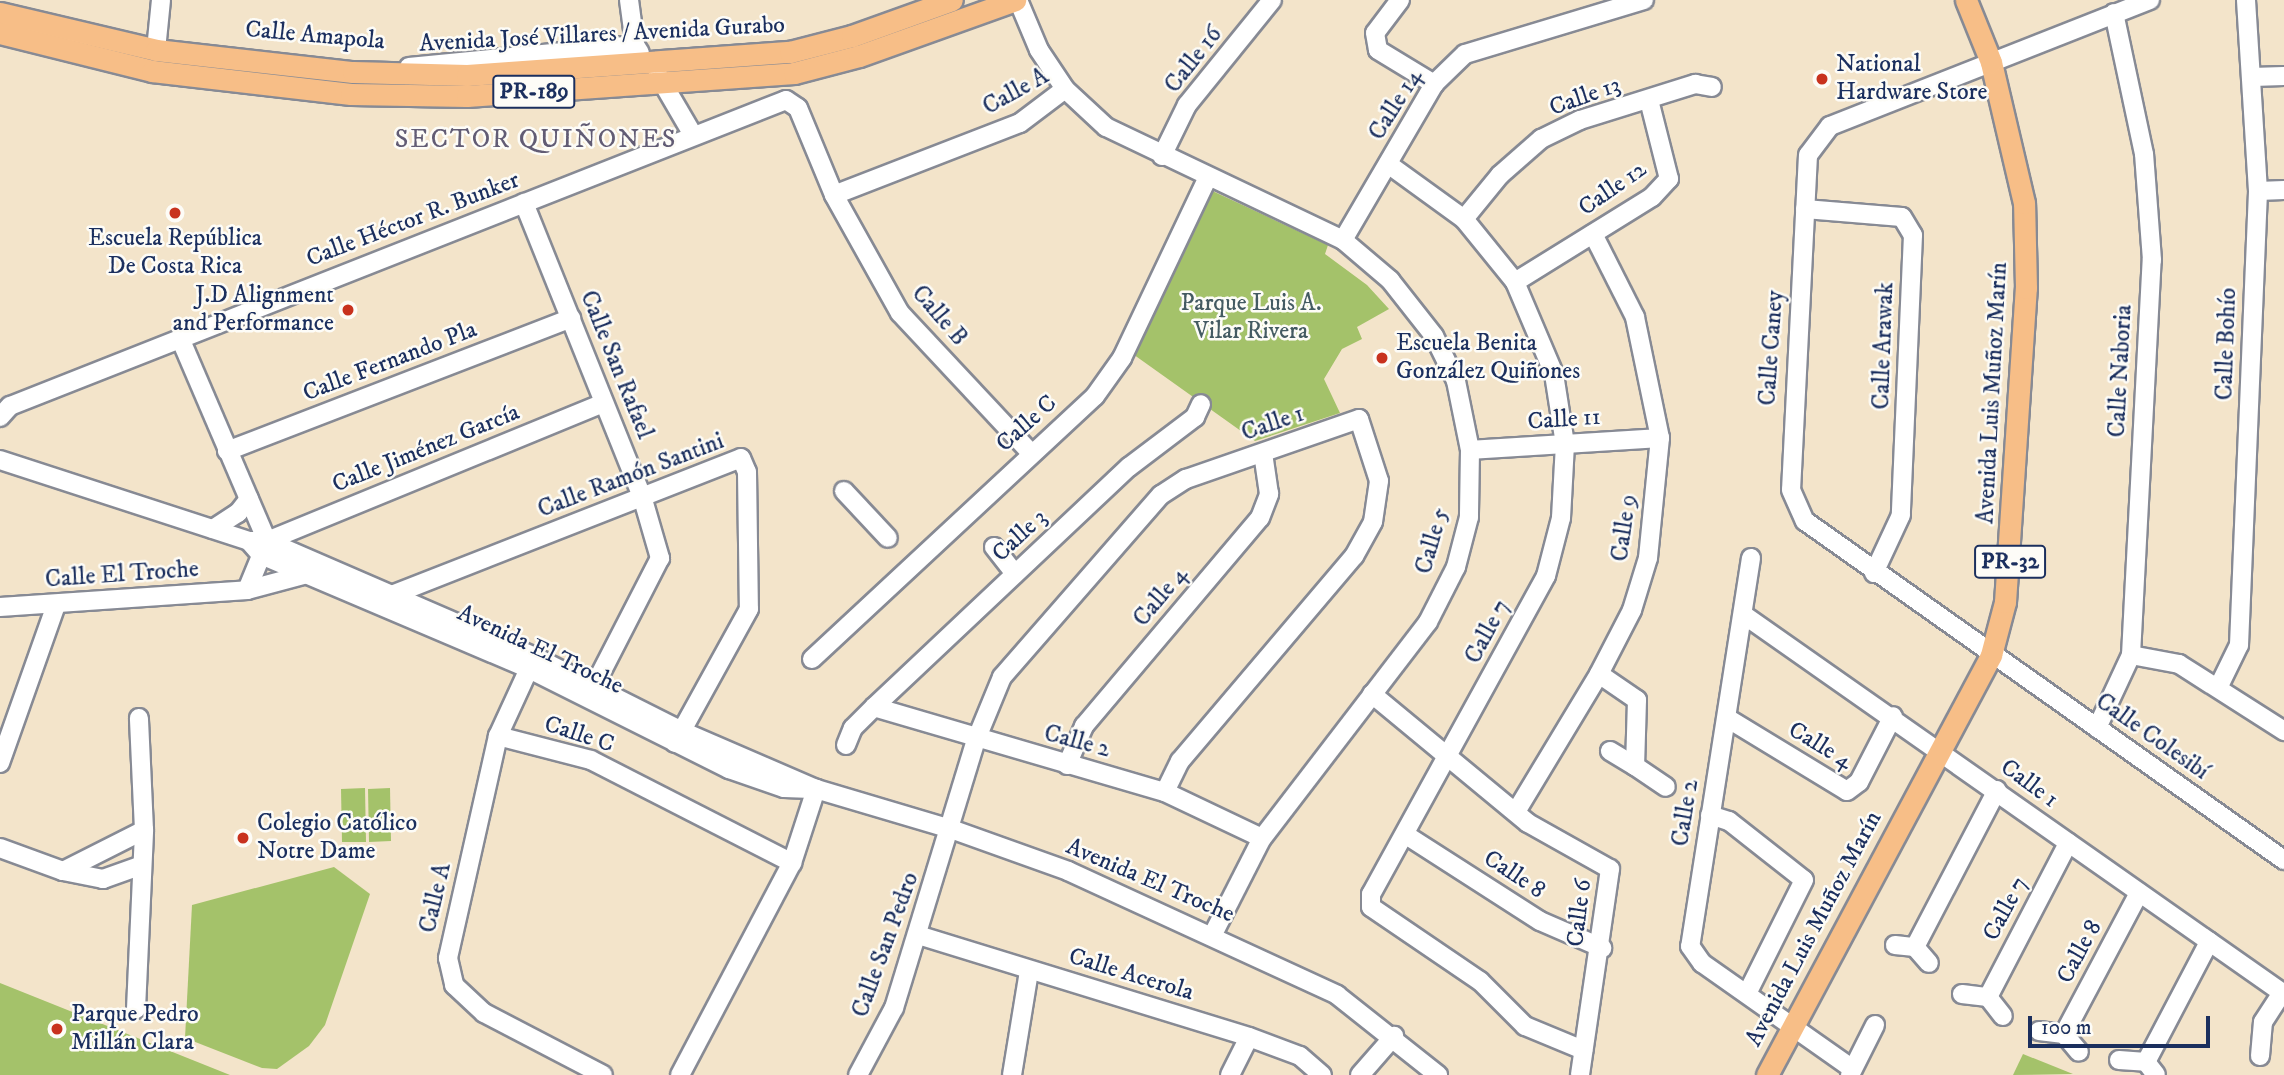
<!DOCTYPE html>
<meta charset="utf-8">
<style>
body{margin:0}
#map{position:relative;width:2284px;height:1075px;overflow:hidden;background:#f3e4ca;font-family:"IM FELL DW Pica",serif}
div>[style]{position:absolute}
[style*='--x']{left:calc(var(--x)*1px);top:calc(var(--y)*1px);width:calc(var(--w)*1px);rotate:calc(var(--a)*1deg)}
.green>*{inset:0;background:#a4c26a}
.roads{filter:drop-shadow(2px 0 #878a94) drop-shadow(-2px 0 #878a94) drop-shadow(0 2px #878a94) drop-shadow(0 -2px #878a94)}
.minor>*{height:18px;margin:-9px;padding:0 9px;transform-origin:9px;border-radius:9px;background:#fff}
.major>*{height:21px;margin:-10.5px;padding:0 10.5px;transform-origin:10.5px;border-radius:10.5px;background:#f7be87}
.dots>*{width:19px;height:19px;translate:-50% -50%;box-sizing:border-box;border:4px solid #fdfcf7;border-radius:50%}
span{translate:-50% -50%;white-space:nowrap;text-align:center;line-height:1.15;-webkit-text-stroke:5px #fdfcf7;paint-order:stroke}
.shield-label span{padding:2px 5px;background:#fdfcf7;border:2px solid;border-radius:5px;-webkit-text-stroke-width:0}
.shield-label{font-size:23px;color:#1b2f5e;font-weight:700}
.street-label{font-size:24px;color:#1b2f5e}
.poi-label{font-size:24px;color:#1b2f5e}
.left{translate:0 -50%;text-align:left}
.right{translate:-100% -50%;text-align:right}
.park-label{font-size:24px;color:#445b62}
.neighbourhood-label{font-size:26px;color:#625c74;letter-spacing:2px}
.scale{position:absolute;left:2028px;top:1016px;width:182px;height:32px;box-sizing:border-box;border:4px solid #1b2f5e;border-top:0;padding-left:9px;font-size:21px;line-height:24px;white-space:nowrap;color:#1b2f5e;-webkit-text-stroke:5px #fdfcf7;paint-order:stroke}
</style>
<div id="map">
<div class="green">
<i style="clip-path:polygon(1206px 188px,1328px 245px,1325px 254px,1367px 285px,1389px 309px,1357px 327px,1362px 339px,1342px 349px,1324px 379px,1340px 413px,1255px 441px,1130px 352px)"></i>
<i style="clip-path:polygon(365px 788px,366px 842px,342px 842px,341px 789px)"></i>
<i style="clip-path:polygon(390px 788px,391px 841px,369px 842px,368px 789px)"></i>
<i style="clip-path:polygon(334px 867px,370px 894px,325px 1025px,309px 1046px,277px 1069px,262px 1068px,185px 1038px,192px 905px)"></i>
<i style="clip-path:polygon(0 983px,230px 1075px,0 1075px)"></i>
<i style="clip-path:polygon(2023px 1054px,2073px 1074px,2013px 1075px)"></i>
</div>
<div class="roads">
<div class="minor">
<i style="--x:629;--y:0;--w:45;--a:82.4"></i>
<i style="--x:635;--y:45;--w:9;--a:58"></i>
<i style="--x:1018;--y:0;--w:54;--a:67.2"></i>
<i style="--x:1039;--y:50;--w:47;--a:56.3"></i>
<i style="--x:1065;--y:89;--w:56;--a:42.8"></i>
<i style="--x:1106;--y:127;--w:263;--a:25.5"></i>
<i style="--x:1343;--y:240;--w:62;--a:40.4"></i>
<i style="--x:1390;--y:280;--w:71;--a:51.8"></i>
<i style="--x:1434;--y:336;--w:50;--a:63.9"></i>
<i style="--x:1456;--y:381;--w:70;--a:78.5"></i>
<i style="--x:1470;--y:450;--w:67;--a:90.9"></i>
<i style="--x:1469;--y:517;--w:52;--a:104.6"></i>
<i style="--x:1456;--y:567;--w:62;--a:117"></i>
<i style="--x:1428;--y:622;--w:272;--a:127.5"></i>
<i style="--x:1262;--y:838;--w:108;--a:117"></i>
<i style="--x:1400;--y:0;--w:41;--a:127.1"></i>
<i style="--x:1375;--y:33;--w:17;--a:80"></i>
<i style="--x:1378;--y:50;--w:66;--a:31.3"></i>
<i style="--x:2150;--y:0;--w:344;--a:158.5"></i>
<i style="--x:1830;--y:126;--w:36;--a:127"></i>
<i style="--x:1808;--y:155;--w:335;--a:92.9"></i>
<i style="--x:1791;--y:490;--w:34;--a:66"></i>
<i style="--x:1805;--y:521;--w:587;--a:35.29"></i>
<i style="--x:156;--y:50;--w:50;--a:-84.3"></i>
<i style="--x:409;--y:67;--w:227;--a:-5.6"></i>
<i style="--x:658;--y:75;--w:69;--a:59.7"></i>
<i style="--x:2252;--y:77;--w:32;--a:-2"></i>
<i style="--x:1162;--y:156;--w:57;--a:-63.9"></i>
<i style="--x:1187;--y:105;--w:135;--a:-51"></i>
<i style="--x:1388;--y:164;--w:94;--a:35.9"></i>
<i style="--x:1464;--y:219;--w:81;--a:51"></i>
<i style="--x:1515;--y:282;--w:100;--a:67"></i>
<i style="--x:1554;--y:374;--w:71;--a:81.1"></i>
<i style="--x:1565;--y:444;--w:74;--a:93.1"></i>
<i style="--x:1561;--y:518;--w:60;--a:104.5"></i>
<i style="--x:1546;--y:576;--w:363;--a:118.8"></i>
<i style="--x:1371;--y:894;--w:13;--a:90"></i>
<i style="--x:1371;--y:907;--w:132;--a:34.2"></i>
<i style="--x:1480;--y:981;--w:64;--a:45"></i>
<i style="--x:1525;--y:1026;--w:63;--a:22.5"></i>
<i style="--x:2258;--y:191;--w:26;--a:-2"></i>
<i style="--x:834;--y:195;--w:199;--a:-21.2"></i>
<i style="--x:1020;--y:123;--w:56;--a:-37.1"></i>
<i style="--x:524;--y:203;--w:316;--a:68.1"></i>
<i style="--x:642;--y:496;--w:65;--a:73.8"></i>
<i style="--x:660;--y:558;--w:155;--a:117.2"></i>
<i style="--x:1805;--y:209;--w:97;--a:4.7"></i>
<i style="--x:1902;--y:217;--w:21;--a:59"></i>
<i style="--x:1913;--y:235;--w:280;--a:92.5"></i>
<i style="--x:1901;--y:515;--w:64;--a:115"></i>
<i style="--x:1464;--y:219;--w:57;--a:-50.7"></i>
<i style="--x:1500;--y:175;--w:55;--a:-41.3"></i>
<i style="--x:1541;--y:139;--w:43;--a:-26"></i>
<i style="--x:1580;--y:120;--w:121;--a:-17.4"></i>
<i style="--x:1695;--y:84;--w:17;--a:10"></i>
<i style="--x:1343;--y:240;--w:181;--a:-59.7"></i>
<i style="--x:1434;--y:84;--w:43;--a:-44.1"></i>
<i style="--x:1465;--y:54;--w:187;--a:-16.8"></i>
<i style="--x:1515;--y:282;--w:161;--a:-31.8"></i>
<i style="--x:1652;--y:197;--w:25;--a:-47"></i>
<i style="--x:1669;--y:179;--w:81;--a:-104.2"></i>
<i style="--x:180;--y:338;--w:221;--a:66.8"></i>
<i style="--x:0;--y:417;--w:15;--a:-48"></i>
<i style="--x:10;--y:406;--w:834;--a:-21.52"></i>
<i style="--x:786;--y:100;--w:14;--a:34"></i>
<i style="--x:798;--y:108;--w:94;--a:67.5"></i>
<i style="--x:834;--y:195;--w:135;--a:60.8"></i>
<i style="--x:900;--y:313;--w:190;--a:46.9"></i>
<i style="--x:1470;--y:450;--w:190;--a:-3.6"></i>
<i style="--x:227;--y:451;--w:369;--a:-21.1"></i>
<i style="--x:0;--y:460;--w:262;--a:18"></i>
<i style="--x:249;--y:541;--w:18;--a:0"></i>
<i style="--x:267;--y:541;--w:292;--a:23.4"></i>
<i style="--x:535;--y:657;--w:165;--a:26.7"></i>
<i style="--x:682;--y:731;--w:146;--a:23.4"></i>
<i style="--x:816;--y:789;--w:141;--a:16.5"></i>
<i style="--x:951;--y:829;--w:124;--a:19.7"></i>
<i style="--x:1068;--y:871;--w:296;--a:24.7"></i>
<i style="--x:1337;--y:995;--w:129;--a:38.4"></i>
<i style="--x:844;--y:491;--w:64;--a:46.9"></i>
<i style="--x:213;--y:529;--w:30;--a:-33"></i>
<i style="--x:238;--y:513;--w:18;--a:-52"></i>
<i style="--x:249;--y:541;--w:18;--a:49"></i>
<i style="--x:261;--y:555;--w:291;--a:23"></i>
<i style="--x:529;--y:669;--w:224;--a:26.6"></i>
<i style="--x:729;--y:769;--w:58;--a:19.1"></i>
<i style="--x:784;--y:788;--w:28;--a:2"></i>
<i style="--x:267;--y:541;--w:363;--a:-22.3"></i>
<i style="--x:994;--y:547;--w:34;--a:52"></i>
<i style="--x:1751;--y:558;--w:393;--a:98.9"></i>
<i style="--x:1690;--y:946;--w:21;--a:55"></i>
<i style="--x:1702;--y:963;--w:184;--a:35.1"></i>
<i style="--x:247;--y:590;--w:50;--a:-67.6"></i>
<i style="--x:374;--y:602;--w:394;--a:-21.4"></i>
<i style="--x:741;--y:458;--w:15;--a:67"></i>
<i style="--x:747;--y:472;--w:137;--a:89.2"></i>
<i style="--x:749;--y:609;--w:153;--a:118.9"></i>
<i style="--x:0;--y:607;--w:248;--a:-3.9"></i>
<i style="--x:247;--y:590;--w:62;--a:-14.9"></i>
<i style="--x:1744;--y:615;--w:660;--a:35.06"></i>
<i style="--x:2131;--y:655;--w:49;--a:10.6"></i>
<i style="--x:2179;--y:664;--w:125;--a:32.5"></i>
<i style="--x:812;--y:659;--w:386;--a:-42.9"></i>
<i style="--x:1095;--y:396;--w:47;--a:-54.6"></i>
<i style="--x:1122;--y:358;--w:200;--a:-64.6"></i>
<i style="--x:533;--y:660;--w:84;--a:114.7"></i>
<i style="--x:498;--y:736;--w:228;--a:102.7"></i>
<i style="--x:448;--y:958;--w:28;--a:77"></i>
<i style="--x:454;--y:985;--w:41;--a:43"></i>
<i style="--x:484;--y:1013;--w:134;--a:27.5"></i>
<i style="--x:1599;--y:674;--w:46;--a:34.4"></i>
<i style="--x:1637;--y:700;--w:66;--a:91.7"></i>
<i style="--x:1635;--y:766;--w:37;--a:34"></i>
<i style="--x:2219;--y:686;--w:46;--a:-64"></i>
<i style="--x:2239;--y:645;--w:454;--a:-87.6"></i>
<i style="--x:2258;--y:191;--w:191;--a:-93.6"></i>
<i style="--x:1372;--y:694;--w:202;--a:39.6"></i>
<i style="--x:1528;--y:823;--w:94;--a:29.3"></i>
<i style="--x:1610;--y:869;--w:208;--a:98.3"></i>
<i style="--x:874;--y:707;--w:303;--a:16.3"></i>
<i style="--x:1165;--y:792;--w:107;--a:25.4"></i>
<i style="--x:1727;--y:718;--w:140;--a:31.3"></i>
<i style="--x:1847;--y:791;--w:15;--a:-37"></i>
<i style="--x:1859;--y:782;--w:74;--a:-62.7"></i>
<i style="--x:2097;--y:728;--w:81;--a:-65"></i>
<i style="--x:2131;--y:655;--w:396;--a:-87"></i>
<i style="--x:2152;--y:260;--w:106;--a:-94.3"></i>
<i style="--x:2144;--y:154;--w:144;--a:-102"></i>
<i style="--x:498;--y:736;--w:96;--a:14.5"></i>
<i style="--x:591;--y:760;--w:226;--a:27.1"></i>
<i style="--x:846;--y:745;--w:18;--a:-68"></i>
<i style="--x:853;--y:728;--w:30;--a:-45"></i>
<i style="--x:874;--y:707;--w:350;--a:-43.3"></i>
<i style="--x:1129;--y:467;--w:83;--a:-37.1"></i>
<i style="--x:1195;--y:417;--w:14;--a:-65"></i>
<i style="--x:1610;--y:751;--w:29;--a:31"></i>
<i style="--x:0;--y:763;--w:168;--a:-70.5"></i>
<i style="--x:1067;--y:765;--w:43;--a:-66.4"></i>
<i style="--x:1084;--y:726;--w:272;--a:-49.8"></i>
<i style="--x:1260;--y:518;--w:26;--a:-69"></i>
<i style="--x:1269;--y:494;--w:41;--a:-98.3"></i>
<i style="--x:1517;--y:810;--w:159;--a:-58.9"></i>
<i style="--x:1599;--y:674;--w:72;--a:-62.7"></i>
<i style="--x:1632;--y:610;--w:54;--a:-72.9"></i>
<i style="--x:1648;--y:558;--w:121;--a:-84.3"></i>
<i style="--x:1660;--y:438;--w:124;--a:-101.7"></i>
<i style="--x:1635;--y:317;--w:93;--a:-116.8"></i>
<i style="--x:1710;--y:815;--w:20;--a:18"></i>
<i style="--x:1729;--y:821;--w:95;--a:38.2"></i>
<i style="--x:1804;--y:880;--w:127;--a:116.6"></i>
<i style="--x:1406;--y:835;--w:159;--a:32.7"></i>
<i style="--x:1540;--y:921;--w:68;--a:23.5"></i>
<i style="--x:0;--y:848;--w:67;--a:20.1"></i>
<i style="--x:63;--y:871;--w:91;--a:-26.8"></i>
<i style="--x:63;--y:871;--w:41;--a:11.3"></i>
<i style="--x:103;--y:879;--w:41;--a:-19.7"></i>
<i style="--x:918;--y:935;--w:346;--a:17.1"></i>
<i style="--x:1249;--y:1037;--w:54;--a:20.4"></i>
<i style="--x:1300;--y:1056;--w:29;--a:41"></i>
<i style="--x:1895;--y:945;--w:20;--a:6"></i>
<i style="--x:1915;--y:947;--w:21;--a:49"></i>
<i style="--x:1915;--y:947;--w:177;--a:-62.4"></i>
<i style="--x:1962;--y:994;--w:26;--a:7"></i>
<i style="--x:1988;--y:997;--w:24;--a:52"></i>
<i style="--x:1988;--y:997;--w:174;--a:-62.5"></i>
<i style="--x:136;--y:1009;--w:179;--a:-87.4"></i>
<i style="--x:144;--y:830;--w:112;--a:-92.6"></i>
<i style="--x:2039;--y:1031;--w:25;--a:7"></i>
<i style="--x:2064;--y:1034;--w:23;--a:50"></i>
<i style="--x:2064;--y:1034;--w:160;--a:-62"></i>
<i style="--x:2260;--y:1056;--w:34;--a:-85"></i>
<i style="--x:2263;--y:1022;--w:35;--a:-57"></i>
<i style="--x:2119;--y:1060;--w:27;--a:4"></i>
<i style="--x:2146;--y:1062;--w:16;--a:52"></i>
<i style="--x:2146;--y:1062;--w:136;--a:-62.3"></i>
<i style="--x:680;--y:1075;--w:240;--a:-62.2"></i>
<i style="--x:792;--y:863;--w:78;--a:-72"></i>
<i style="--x:858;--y:1075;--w:76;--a:-61.8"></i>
<i style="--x:894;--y:1008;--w:280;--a:-73"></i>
<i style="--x:976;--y:740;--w:68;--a:-67.6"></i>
<i style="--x:1002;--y:677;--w:242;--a:-48.9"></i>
<i style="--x:1161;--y:495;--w:30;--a:-33"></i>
<i style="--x:1186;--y:479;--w:183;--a:-19.1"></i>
<i style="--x:1359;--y:419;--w:65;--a:72.1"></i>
<i style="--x:1379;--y:481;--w:41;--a:98.3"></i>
<i style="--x:1373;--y:522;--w:39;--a:119"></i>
<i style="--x:1354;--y:556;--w:269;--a:130.3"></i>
<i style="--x:1180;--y:761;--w:34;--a:116"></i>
<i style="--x:1012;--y:1075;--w:105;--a:-80.7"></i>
<i style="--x:1230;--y:1075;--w:42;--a:-63.4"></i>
<i style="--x:1360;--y:1075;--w:52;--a:-48.9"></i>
<i style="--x:1850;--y:1075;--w:56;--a:-63.4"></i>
</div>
<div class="major">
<i style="--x:0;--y:13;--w:160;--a:13.3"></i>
<i style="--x:156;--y:50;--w:198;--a:6.4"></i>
<i style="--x:353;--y:72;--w:114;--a:1.5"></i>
<i style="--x:467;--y:75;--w:324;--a:-4.1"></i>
<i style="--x:790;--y:52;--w:64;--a:-14.5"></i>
<i style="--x:852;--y:36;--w:106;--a:-19.8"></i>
<i style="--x:0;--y:33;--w:157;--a:14"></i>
<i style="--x:152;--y:71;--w:200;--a:6.6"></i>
<i style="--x:351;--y:94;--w:116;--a:1"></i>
<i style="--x:467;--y:96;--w:328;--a:-4"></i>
<i style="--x:794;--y:73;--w:67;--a:-14.7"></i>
<i style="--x:859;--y:56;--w:166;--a:-19.7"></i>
<i style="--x:1767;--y:1075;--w:476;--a:-61.9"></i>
<i style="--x:1991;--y:655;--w:55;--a:-75.2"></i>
<i style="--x:2005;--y:602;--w:315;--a:-86.2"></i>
<i style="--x:2026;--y:288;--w:85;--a:-91.3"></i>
<i style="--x:2024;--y:203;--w:145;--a:-103.2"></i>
<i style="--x:1991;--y:62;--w:67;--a:-112"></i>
</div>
</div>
<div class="dots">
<i style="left:1822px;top:79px;background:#c8321e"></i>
<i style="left:175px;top:213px;background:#c8321e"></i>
<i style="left:348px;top:310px;background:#c8321e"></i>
<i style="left:1382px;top:358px;background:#c8321e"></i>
<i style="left:243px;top:838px;background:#c8321e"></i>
<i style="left:57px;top:1029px;background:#c8321e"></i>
</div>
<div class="shield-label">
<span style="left:534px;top:92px">PR-189</span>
<span style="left:2010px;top:562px">PR-32</span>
</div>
<div class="street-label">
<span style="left:602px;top:35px;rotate:-3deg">Avenida José Villares / Avenida Gurabo</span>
<span style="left:315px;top:36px;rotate:5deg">Calle Amapola</span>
<span style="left:1194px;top:60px;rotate:-52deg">Calle 16</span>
<span style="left:1016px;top:92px;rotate:-29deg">Calle A</span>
<span style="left:1585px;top:97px;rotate:-20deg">Calle 13</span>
<span style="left:1396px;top:105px;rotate:-58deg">Calle 14</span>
<span style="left:1613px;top:189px;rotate:-35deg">Calle 12</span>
<span style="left:413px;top:220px;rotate:-21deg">Calle Héctor R. Bunker</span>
<span style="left:939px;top:316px;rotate:49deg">Calle B</span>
<span style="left:2227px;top:344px;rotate:-88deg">Calle Bohío</span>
<span style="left:1884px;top:346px;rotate:-88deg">Calle Arawak</span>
<span style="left:1772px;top:348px;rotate:-86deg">Calle Caney</span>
<span style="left:390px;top:362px;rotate:-21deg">Calle Fernando Pla</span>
<span style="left:616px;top:365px;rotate:68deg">Calle San Rafael</span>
<span style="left:2121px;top:371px;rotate:-87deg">Calle Naboria</span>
<span style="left:1993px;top:393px;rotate:-87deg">Avenida Luis Muñoz Marín</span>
<span style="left:1564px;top:420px;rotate:-4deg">Calle 11</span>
<span style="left:1027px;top:424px;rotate:-42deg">Calle C</span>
<span style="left:1273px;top:424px;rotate:-19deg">Calle 1</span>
<span style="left:426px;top:449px;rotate:-22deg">Calle Jiménez García</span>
<span style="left:631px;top:476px;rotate:-21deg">Calle Ramón Santini</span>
<span style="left:1625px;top:528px;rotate:-82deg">Calle 9</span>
<span style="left:1020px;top:536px;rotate:-43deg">Calle 3</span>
<span style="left:1433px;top:541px;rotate:-74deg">Calle 5</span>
<span style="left:122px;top:575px;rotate:-4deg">Calle El Troche</span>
<span style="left:1161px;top:597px;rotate:-50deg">Calle 4</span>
<span style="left:1488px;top:632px;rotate:-62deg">Calle 7</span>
<span style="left:540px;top:650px;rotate:25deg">Avenida El Troche</span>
<span style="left:579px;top:735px;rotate:18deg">Calle C</span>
<span style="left:2152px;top:737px;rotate:35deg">Calle Colesibí</span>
<span style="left:1077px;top:742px;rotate:15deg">Calle 2</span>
<span style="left:1820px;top:746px;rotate:31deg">Calle 4</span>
<span style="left:2029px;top:784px;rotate:36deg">Calle 1</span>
<span style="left:1686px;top:813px;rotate:-81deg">Calle 2</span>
<span style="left:1514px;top:875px;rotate:33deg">Calle 8</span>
<span style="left:1150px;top:881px;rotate:23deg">Avenida El Troche</span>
<span style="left:436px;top:898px;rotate:-77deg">Calle A</span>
<span style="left:2006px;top:909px;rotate:-62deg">Calle 7</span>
<span style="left:1580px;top:913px;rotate:-83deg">Calle 6</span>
<span style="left:1814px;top:929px;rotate:-62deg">Avenida Luis Muñoz Marín</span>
<span style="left:886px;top:945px;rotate:-70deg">Calle San Pedro</span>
<span style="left:2080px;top:952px;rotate:-62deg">Calle 8</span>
<span style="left:1131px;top:975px;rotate:17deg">Calle Acerola</span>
</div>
<div class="poi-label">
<span class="left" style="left:1836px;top:79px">National<br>Hardware Store</span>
<span style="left:175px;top:253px">Escuela República<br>De Costa Rica</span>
<span class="right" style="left:334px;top:310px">J.D Alignment<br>and Performance</span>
<span class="left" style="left:1396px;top:358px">Escuela Benita<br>González Quiñones</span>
<span class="left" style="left:257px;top:838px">Colegio Católico<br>Notre Dame</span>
<span class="left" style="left:71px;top:1029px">Parque Pedro<br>Millán Clara</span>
</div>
<div class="park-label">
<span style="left:1251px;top:318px">Parque Luis A.<br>Vilar Rivera</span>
</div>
<div class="neighbourhood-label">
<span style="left:536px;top:140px">SECTOR QUIÑONES</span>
</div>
<div class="scale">100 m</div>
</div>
